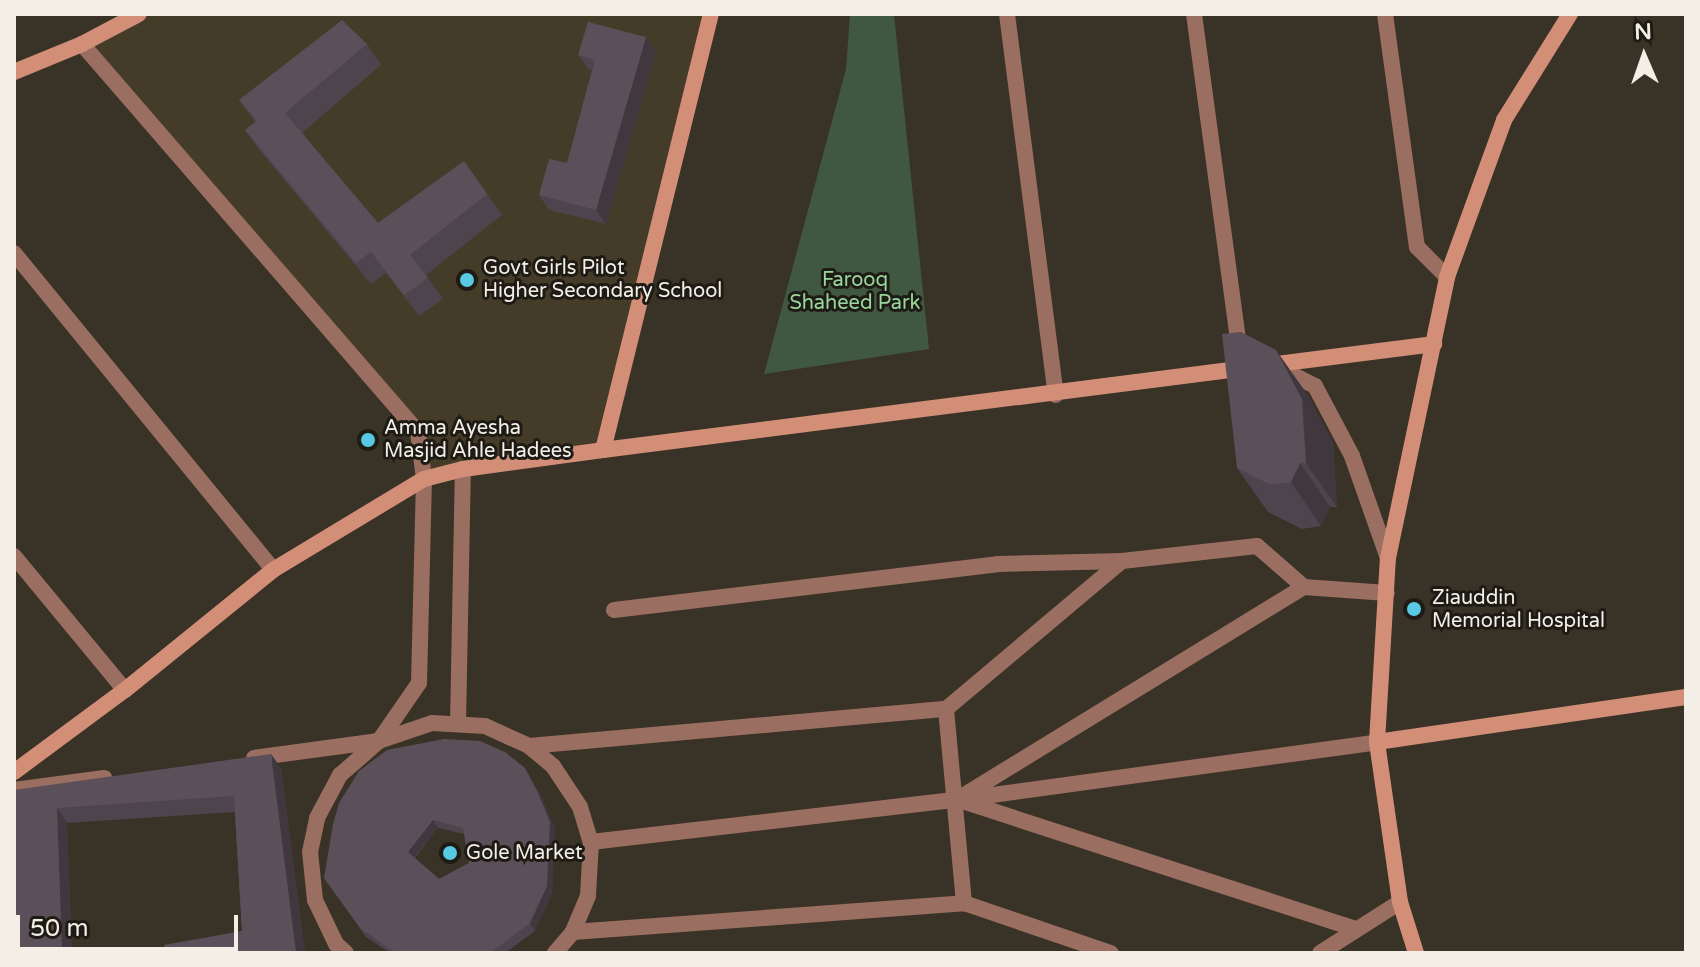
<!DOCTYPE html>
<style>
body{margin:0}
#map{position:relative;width:1700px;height:967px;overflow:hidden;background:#393226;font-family:"Varela Round",sans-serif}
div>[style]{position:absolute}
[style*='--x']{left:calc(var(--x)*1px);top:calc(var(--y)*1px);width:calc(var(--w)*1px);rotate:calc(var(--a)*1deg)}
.built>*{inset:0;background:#453b29}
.green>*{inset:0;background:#405842}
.street>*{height:16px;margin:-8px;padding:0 8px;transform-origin:8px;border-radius:8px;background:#9a6e60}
.secondary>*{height:16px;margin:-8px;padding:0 8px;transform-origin:8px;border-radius:8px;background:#d38e78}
.wall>*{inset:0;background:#4e444d}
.shaded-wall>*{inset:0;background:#40373f}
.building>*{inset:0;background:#5b4f5a}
.dots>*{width:22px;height:22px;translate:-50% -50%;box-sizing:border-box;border:4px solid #1e1b15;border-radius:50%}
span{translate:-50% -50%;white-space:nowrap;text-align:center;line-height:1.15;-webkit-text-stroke:6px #1e1b15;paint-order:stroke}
.poi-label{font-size:20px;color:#f3efe7}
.left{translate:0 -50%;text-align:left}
.park-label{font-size:20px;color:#97d69c}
.frame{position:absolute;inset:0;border:16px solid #f3efe7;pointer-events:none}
.north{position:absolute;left:1604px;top:16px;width:80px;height:80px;-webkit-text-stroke:6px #1e1b15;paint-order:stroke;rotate:358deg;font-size:22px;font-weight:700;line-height:32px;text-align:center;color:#f3efe7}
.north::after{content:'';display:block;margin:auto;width:28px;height:36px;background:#f3efe7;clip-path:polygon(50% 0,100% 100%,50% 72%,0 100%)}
.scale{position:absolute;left:16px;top:915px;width:222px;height:36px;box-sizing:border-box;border:4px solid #f3efe7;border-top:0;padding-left:10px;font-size:24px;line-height:28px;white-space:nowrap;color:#f3efe7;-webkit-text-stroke:6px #1e1b15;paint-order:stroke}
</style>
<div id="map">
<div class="built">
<i style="clip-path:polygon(139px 14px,711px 14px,603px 450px,424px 479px,418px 432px,82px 44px)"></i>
</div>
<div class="green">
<i style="clip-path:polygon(850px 14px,894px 14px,929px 349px,764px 374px,846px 69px)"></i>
</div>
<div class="street">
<i style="--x:1007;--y:14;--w:384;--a:82.7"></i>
<i style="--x:1194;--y:14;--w:342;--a:82.3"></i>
<i style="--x:1385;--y:14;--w:235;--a:82.2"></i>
<i style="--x:1417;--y:247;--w:42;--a:45"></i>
<i style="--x:82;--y:44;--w:513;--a:49.11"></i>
<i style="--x:418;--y:432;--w:47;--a:82.7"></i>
<i style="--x:424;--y:479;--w:204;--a:91.4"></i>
<i style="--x:419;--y:683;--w:70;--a:124.6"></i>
<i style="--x:379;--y:741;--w:126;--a:172.3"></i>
<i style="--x:14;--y:253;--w:409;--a:50.7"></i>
<i style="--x:1276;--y:366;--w:44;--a:27.1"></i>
<i style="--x:1315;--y:386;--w:79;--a:62.1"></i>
<i style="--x:1352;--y:456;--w:108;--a:70.6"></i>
<i style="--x:14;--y:556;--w:174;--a:50.4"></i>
<i style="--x:614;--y:610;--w:386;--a:-6.8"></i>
<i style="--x:997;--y:564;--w:125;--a:-1.4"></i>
<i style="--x:1122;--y:561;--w:136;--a:-6.3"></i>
<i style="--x:1257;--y:546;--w:62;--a:41.1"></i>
<i style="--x:1304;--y:587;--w:83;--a:4.1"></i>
<i style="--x:946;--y:709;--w:195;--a:84.7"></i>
<i style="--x:458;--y:724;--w:255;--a:-88.9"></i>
<i style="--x:529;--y:746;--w:419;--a:-5.1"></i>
<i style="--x:946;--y:709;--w:230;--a:-40.1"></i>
<i style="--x:14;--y:790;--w:91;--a:-7.6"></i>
<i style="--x:961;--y:797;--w:402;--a:-31.5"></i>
<i style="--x:962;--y:801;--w:412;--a:18"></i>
<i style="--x:591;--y:842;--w:367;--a:-6.6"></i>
<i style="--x:956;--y:800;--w:425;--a:-7.8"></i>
<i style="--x:573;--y:932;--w:392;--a:-4.2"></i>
<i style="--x:964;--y:903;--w:155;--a:18.8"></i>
<i style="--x:346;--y:953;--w:13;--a:-138"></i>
<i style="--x:336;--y:944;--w:49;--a:-115.5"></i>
<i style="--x:315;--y:900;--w:48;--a:-95.9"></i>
<i style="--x:310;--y:852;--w:35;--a:-78"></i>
<i style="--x:317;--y:818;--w:49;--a:-61.9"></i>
<i style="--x:340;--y:775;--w:52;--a:-41.1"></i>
<i style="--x:379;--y:741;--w:56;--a:-18.8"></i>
<i style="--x:432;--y:723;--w:53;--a:3.2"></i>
<i style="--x:485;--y:726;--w:48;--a:24.4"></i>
<i style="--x:529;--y:746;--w:31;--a:40"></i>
<i style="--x:553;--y:766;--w:49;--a:56.6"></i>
<i style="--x:580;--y:807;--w:37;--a:73"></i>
<i style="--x:591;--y:842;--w:54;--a:93.2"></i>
<i style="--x:588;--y:896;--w:39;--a:113"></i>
<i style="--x:573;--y:932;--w:28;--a:131"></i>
<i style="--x:1320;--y:953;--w:95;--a:-32.5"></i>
</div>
<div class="secondary">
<i style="--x:14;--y:72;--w:74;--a:-22.4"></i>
<i style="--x:82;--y:44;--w:64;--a:-27.8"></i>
<i style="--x:603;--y:450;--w:449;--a:-76.1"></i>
<i style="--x:1377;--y:742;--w:312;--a:-8.3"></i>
<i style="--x:14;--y:772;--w:138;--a:-36.5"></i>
<i style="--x:125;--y:690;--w:191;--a:-39"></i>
<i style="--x:273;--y:570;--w:176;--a:-31.1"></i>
<i style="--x:424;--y:479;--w:40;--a:-14.4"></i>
<i style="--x:463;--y:469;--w:141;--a:-7.7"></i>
<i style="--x:603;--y:450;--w:838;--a:-7.27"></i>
<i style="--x:1416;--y:953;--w:53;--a:-107.4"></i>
<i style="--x:1400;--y:902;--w:162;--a:-98.2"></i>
<i style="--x:1377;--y:742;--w:184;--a:-86.6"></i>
<i style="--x:1388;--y:558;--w:287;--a:-78.1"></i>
<i style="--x:1447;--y:277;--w:167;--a:-70"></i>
<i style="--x:1504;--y:120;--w:125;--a:-58.1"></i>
</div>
<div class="wall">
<i style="clip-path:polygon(646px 37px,656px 52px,606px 224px,549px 210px,539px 195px,567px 163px,592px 70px,588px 69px,578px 55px)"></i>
<i style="clip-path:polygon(367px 44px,381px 65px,302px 133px,378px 223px,464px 161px,502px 215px,426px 275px,443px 299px,419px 316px,386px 273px,371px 284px,260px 151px,245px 130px,255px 122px,239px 100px)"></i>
<i style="clip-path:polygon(1307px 394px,1333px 443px,1337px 507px,1330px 507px,1321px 526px,1302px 529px,1268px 512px,1237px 468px)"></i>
<i style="clip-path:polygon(281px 768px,305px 953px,165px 953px,242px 931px,235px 812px,67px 823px,72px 953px,14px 953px,14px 790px)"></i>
<i style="clip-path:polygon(evenodd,525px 768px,543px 800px,555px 829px,552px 893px,535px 931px,505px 953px,390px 953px,366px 937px,324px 878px,525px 768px,438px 828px,464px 834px,469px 863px,439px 879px,415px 858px,438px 828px)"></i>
</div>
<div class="shaded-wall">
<i style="clip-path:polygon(646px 37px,656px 52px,606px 224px,596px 210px)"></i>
<i style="clip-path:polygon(1276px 350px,1307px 394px,1333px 443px,1337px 507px,1306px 463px)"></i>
<i style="clip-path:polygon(1300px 463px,1330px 507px,1321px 526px,1291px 482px)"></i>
<i style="clip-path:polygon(271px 754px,281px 768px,305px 953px,296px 953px)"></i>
<i style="clip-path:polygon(525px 768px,543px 800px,555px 829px,552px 893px,535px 931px,530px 923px)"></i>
<i style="clip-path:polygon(57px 808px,67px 823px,72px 953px,64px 953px,62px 951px)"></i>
<i style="clip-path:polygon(433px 820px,438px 828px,413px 859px,408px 852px)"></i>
</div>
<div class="building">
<i style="clip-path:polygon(342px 20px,367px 44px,285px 113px,378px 223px,464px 161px,487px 194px,410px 255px,428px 278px,404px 295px,371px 252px,356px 263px,245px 130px,257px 121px,239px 100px)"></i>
<i style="clip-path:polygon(588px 22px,646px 37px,596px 210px,539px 195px,549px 159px,567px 163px,595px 60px,578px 55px)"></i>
<i style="clip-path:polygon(1241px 332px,1276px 350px,1302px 399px,1306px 463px,1300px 463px,1291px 482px,1271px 485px,1237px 468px,1222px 334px)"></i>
<i style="clip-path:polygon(evenodd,444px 739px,480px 741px,505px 752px,525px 768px,538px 793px,550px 822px,547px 886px,530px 923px,490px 953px,396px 953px,361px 929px,324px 878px,333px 824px,339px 803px,359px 771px,387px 750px,444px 739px,433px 820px,463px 828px,469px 863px,439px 879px,408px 852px,433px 820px)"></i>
<i style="clip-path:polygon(271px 754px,296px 953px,165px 953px,164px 945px,242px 931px,234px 796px,57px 808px,62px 951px,41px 953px,14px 953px,14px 790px)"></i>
</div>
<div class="dots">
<i style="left:467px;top:280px;background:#57c9e2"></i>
<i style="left:368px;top:440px;background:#57c9e2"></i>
<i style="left:1414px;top:609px;background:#57c9e2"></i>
<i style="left:450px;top:853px;background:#57c9e2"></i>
</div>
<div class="poi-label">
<span class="left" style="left:483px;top:280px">Govt Girls Pilot<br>Higher Secondary School</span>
<span class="left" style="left:384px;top:440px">Amma Ayesha<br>Masjid Ahle Hadees</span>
<span class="left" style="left:1432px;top:610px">Ziauddin<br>Memorial Hospital</span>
<span class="left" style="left:466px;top:853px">Gole Market</span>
</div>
<div class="park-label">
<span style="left:855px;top:292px">Farooq<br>Shaheed Park</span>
</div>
<div class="frame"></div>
<div class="north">N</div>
<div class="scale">50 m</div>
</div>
